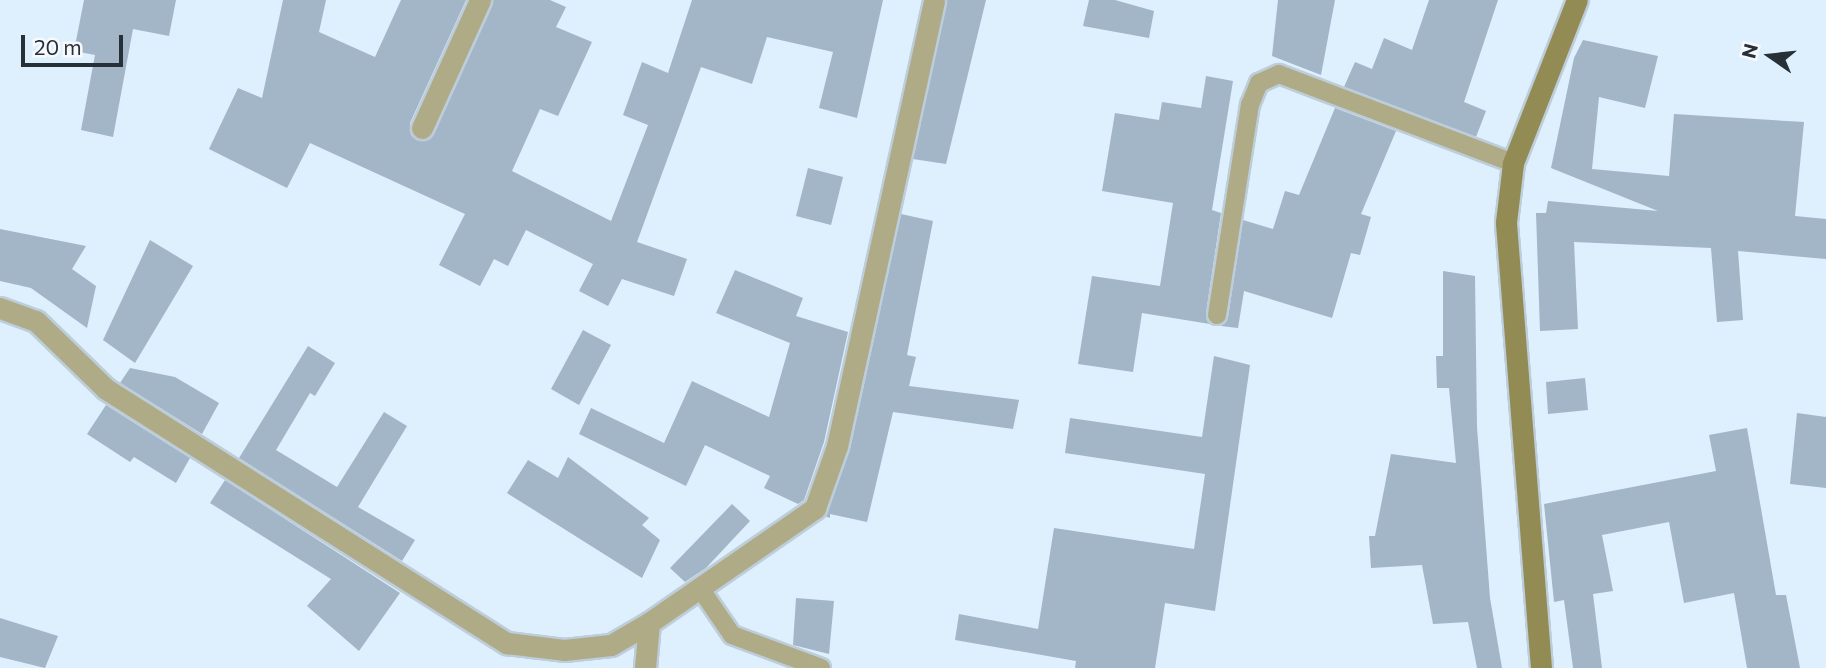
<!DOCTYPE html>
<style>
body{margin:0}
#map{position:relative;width:1826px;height:668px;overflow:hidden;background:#deeffe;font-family:Commissioner,sans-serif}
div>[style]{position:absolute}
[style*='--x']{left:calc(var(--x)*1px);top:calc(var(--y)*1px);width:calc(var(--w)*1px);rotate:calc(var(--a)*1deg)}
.building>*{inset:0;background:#a2b6c8}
.roads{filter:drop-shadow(2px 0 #bdcdda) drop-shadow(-2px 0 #bdcdda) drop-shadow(0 2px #bdcdda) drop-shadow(0 -2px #bdcdda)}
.lane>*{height:18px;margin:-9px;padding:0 9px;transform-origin:9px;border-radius:9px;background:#afab87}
.street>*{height:21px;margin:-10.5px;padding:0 10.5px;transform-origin:10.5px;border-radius:10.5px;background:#afab87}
.secondary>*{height:21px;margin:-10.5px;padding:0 10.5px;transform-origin:10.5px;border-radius:10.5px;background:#928b53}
span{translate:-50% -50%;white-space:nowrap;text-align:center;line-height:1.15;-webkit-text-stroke:5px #f6fafe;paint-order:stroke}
.north{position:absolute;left:1735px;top:21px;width:70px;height:70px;-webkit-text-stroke:5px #f6fafe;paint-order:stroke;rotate:284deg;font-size:19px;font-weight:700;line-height:28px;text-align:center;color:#283037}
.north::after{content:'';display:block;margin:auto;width:24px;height:32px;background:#283037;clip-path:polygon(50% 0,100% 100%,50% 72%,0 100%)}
.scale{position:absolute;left:21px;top:35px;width:102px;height:32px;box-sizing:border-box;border:4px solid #283037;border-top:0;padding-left:9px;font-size:21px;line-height:24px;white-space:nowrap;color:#283037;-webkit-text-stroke:5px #f6fafe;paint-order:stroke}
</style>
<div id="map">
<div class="building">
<i style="clip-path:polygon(84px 0,176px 0,169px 36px,133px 29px,113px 137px,81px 130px,95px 55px,74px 51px)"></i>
<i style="clip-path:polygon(283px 0,326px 0,319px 32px,375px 57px,401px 0,466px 0,410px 123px,411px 135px,423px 141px,434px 133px,493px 0,550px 0,566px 7px,556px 27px,592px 42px,558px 116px,540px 109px,512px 171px,611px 221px,648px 125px,623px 115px,642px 62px,668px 73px,692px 0,883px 0,857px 118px,819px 108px,833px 52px,767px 37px,752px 84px,701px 67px,637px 242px,687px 259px,674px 296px,622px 279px,608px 306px,579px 291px,593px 264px,526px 230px,508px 266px,494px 259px,480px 286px,439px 265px,465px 214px,310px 143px,287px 188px,209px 149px,238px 88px,262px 98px)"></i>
<i style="clip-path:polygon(947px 0,986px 0,946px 164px,913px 159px)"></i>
<i style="clip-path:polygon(1089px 0,1115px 0,1154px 11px,1149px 38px,1083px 26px)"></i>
<i style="clip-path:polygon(1278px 0,1335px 0,1321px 75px,1272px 56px)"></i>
<i style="clip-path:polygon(1429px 0,1498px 0,1464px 102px,1486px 111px,1476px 137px,1344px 87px,1355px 62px,1372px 69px,1384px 38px,1412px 50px)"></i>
<i style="clip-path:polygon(1583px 40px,1658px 56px,1645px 108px,1599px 97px,1592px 169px,1669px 176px,1674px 114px,1804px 122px,1795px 216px,1826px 219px,1826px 259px,1738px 251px,1743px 320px,1717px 322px,1711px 248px,1574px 242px,1578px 329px,1540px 331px,1536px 213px,1546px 213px,1548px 201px,1658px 211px,1551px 168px,1574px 58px)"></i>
<i style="clip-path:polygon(1206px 76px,1233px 81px,1212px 210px,1221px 213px,1206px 313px,1210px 324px,1142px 313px,1133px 372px,1078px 364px,1092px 276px,1160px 286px,1173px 203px,1102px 191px,1115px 113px,1159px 120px,1162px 102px,1201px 108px)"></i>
<i style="clip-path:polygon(1335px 108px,1396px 131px,1361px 214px,1371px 217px,1360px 255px,1351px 253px,1332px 318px,1244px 291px,1238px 328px,1221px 326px,1228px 317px,1243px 220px,1273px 229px,1285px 191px,1299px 195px)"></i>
<i style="clip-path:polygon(808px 168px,843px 177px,831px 225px,796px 216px)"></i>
<i style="clip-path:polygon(901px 214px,933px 221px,907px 355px,916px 357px,909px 386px,1019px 400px,1013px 429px,893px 412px,867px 522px,830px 514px,830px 518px,825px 516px,850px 449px)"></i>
<i style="clip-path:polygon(0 229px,86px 246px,72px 269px,96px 286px,87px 328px,31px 288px,0 281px)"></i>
<i style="clip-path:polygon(150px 240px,193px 266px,135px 363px,103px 340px)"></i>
<i style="clip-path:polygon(735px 270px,803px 298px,796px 316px,848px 332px,824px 442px,804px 500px,798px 504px,764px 488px,770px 476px,705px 445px,686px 486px,579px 434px,591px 408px,664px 443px,692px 381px,769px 417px,790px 343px,716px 313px)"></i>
<i style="clip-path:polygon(1443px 271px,1475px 276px,1477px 427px,1490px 598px,1502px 668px,1477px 668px,1468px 622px,1433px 624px,1422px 565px,1371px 568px,1369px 536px,1375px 536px,1391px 454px,1456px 463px,1449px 388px,1437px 388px,1436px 356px,1443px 356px)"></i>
<i style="clip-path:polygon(583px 330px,611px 345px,579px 405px,551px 389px)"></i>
<i style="clip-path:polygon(308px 346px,335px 363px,315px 396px,310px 393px,276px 450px,337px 487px,384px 412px,407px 426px,358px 507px,415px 540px,402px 561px,239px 458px)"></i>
<i style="clip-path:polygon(1214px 356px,1250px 365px,1215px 611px,1165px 603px,1155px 668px,1075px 668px,1076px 661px,955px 640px,959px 614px,1038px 629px,1054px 528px,1194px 549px,1205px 474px,1065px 453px,1070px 418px,1202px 437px)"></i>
<i style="clip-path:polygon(130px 368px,175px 377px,219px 403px,202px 434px,120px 383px)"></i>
<i style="clip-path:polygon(1585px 378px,1588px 410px,1548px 414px,1546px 382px)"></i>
<i style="clip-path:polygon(106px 405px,190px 458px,176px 483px,134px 457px,130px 462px,87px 434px)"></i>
<i style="clip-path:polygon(1797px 413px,1826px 417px,1826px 488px,1790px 484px)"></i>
<i style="clip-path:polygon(1747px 428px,1776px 595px,1786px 595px,1800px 668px,1747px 668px,1734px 593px,1684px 603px,1669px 522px,1602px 535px,1613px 591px,1593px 594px,1602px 668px,1573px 668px,1564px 600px,1554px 602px,1544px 504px,1716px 471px,1709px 435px)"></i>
<i style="clip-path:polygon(568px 457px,649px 518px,642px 525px,660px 540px,642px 578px,507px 493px,528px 460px,558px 478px)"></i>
<i style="clip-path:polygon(225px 480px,400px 593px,359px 651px,307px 606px,331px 579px,210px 503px)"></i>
<i style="clip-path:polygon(732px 504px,750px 521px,706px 568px,685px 582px,670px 568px)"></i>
<i style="clip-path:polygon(796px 598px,834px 601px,829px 654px,793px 645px)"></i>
<i style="clip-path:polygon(0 618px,58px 636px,45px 668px,0 657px)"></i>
</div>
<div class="roads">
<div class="lane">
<i style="--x:1217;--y:315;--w:213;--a:-81.1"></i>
<i style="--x:1250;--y:105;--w:24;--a:-68"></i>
<i style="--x:1259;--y:83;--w:22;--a:-24"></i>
<i style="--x:1279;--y:74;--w:250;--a:20.8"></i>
<i style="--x:702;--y:591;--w:53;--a:55.7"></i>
<i style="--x:732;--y:635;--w:95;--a:20.3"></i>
</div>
<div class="street">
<i style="--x:422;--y:128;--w:141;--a:-65.6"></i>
<i style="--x:0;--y:308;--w:38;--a:20"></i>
<i style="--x:36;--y:321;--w:98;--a:44.2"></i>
<i style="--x:106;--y:389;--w:475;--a:32.4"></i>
<i style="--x:507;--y:643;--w:57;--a:7"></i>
<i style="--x:564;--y:650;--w:47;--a:-6.1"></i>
<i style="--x:611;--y:645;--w:44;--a:-30.1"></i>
<i style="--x:649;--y:623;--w:45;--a:95.1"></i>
<i style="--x:649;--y:623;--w:202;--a:-34.7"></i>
<i style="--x:815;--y:508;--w:66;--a:-70.5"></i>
<i style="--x:837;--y:446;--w:456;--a:-77.7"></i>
</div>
<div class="secondary">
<i style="--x:1541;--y:668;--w:447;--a:-94.5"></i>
<i style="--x:1506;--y:222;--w:59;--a:-83.2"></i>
<i style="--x:1513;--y:163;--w:175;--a:-68.6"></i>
</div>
</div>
<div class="north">N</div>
<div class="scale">20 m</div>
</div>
